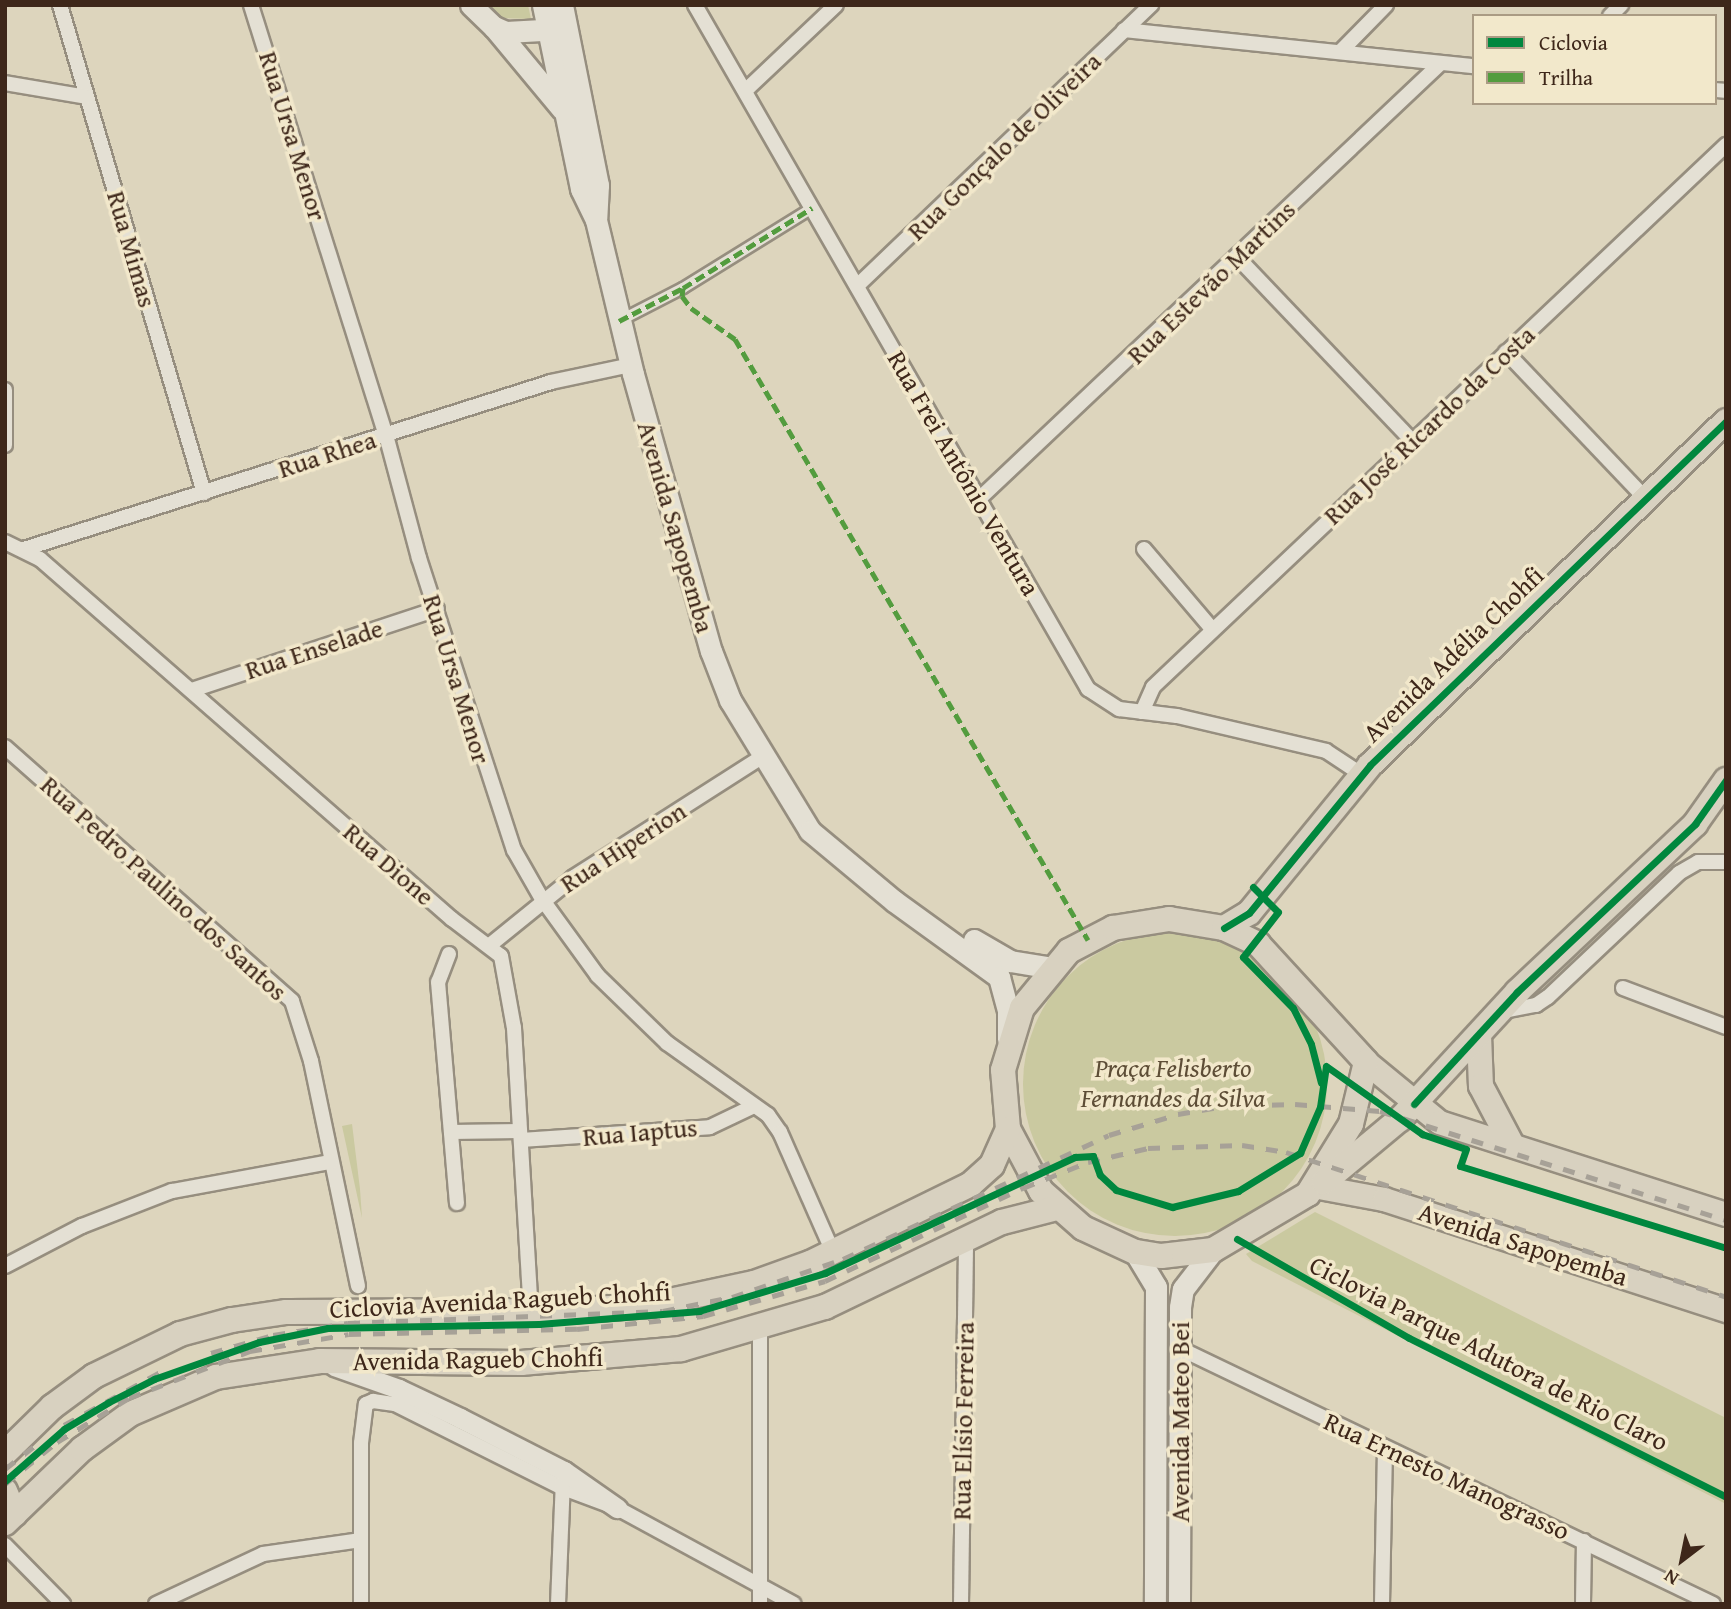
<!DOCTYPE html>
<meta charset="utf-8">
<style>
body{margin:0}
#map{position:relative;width:1731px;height:1609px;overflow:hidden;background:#ddd5bd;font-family:"Gentium Book Plus",serif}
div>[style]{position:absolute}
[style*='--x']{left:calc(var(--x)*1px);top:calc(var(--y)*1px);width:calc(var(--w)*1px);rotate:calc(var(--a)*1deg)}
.green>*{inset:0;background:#cac9a0}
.round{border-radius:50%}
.roads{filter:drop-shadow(2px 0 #968e7f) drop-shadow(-2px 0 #968e7f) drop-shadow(0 2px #968e7f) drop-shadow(0 -2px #968e7f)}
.pedestrian>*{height:10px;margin:-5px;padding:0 5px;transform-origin:5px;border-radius:5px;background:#e4e0d4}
.minor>*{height:14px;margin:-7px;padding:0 7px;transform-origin:7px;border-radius:7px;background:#e4e0d4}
.tertiary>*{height:19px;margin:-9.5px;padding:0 9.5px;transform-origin:9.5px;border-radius:9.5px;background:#e4e0d4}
.secondary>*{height:21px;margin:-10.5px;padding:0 10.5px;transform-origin:10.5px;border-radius:10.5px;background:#e4e0d4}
.primary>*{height:23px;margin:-11.5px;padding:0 11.5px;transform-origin:11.5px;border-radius:11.5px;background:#d8d1c0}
.trunk>*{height:24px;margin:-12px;padding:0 12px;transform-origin:12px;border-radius:12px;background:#d8d1c0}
.rail>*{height:5px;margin-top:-2.5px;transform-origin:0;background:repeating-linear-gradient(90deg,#a7a197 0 12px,transparent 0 24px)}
.quiet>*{height:5px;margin-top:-2.5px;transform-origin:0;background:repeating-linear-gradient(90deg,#539c3e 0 10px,transparent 0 15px)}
.cycleway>*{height:7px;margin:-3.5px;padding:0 3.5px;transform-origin:3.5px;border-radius:3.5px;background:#00873e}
span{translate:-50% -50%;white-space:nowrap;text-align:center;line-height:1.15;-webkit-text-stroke:7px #f2e8cb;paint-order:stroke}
.street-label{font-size:26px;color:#3e271a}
.park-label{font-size:26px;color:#5d4d36;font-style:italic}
.frame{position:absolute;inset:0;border:7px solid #3e271a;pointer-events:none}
.legend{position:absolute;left:1472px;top:14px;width:245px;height:91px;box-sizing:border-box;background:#f2e8cb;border:2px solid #aa9b84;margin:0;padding:9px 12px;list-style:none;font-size:21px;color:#3e271a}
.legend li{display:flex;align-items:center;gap:14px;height:35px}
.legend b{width:35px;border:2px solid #aa9b84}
.north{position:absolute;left:1647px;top:1525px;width:70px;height:70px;-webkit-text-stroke:5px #f2e8cb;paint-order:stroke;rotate:212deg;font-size:19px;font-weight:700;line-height:28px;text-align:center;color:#3e271a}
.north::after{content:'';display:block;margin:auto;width:24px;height:32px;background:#3e271a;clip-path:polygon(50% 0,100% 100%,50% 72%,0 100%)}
</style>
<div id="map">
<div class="green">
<i style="clip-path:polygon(484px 5px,528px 5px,531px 19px,500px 18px)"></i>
<i class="round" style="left:1023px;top:932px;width:304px;height:304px"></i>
<i style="clip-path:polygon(352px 1124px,360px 1189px,362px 1218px,342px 1126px)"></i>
<i style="clip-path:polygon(1315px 1212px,1726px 1418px,1726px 1504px,1252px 1261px,1246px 1254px)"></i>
</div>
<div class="roads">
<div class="pedestrian">
<i style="--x:619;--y:321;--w:72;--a:-27.3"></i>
<i style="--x:683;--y:288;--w:152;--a:-31.8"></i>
</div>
<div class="minor">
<i style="--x:60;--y:5;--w:509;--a:73.56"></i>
<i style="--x:251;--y:5;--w:451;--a:72.6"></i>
<i style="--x:386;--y:435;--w:127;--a:75"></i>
<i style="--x:419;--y:558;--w:307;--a:72"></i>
<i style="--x:514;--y:850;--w:56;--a:60.3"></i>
<i style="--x:542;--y:899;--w:95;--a:54"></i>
<i style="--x:598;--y:976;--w:96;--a:44.2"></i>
<i style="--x:667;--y:1043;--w:124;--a:35.5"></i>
<i style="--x:768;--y:1115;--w:21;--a:55"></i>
<i style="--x:780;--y:1132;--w:131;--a:66.2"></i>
<i style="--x:695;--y:5;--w:789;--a:60.12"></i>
<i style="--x:1088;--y:689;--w:37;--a:33"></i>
<i style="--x:1119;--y:709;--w:58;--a:6.9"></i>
<i style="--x:1177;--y:716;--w:153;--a:13.2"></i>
<i style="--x:1326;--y:751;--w:42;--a:33.3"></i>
<i style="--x:1610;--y:16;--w:16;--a:-45"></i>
<i style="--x:1124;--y:30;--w:352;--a:5.9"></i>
<i style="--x:1340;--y:52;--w:66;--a:-45.6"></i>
<i style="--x:5;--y:83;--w:83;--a:9.7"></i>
<i style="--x:1715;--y:90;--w:11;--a:5"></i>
<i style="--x:745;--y:91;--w:125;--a:-43.4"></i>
<i style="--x:1238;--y:258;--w:253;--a:46.4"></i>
<i style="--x:857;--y:286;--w:407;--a:-43.7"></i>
<i style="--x:1506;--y:352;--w:202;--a:46.4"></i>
<i style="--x:5;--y:390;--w:55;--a:90"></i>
<i style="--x:979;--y:499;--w:635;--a:-43.34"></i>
<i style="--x:5;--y:542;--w:39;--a:26"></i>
<i style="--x:40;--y:559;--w:547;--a:41.15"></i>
<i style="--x:452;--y:919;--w:61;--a:37.1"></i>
<i style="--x:501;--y:956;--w:73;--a:79.8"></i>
<i style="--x:514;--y:1028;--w:284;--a:86.6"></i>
<i style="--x:24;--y:549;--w:553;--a:-17.58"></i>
<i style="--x:551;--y:382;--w:82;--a:-12"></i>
<i style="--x:1144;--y:549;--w:106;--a:49.6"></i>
<i style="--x:192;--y:690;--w:258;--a:-18.3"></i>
<i style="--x:1142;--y:712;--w:27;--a:-66"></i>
<i style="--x:1153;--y:687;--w:789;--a:-43.41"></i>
<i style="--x:5;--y:747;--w:383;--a:41.5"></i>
<i style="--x:292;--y:1001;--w:63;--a:72.4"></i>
<i style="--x:311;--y:1061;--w:230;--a:78.2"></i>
<i style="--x:490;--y:945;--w:108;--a:-39"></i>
<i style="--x:574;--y:877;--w:223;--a:-32.6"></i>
<i style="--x:449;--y:954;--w:30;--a:111"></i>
<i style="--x:438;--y:982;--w:222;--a:85.1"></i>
<i style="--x:1623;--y:988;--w:110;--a:20.7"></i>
<i style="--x:1499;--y:1012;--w:38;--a:-11"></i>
<i style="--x:1536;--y:1005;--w:14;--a:-34"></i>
<i style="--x:1548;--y:997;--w:180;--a:-43.4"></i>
<i style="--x:1679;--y:873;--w:22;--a:-30"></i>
<i style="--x:1698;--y:862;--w:28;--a:0"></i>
<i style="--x:451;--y:1132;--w:69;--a:-0.8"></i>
<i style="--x:521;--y:1140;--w:189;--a:-3.9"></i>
<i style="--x:710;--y:1127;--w:49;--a:-25.5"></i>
<i style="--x:5;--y:1266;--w:87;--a:-27.5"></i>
<i style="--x:82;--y:1226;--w:97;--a:-21.3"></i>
<i style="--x:172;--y:1191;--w:161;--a:-10.4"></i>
<i style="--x:1181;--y:1349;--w:590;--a:25.61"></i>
<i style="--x:5;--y:1545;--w:83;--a:45.5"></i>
<i style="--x:156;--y:1604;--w:118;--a:-25"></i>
<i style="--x:263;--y:1554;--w:99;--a:-8.1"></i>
<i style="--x:361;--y:1604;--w:161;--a:-90"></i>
<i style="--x:361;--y:1443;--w:39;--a:-83"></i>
<i style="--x:366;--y:1404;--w:8;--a:-23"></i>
<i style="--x:373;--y:1401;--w:22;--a:8"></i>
<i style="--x:395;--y:1404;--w:188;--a:26.6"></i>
<i style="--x:563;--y:1488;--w:58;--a:20.3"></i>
<i style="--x:617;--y:1508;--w:201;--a:28.5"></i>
<i style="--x:558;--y:1604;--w:125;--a:-87.7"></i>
<i style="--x:760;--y:1604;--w:275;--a:-90"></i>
<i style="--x:961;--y:1604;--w:365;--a:-89.2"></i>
<i style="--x:1382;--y:1604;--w:156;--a:-88.9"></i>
<i style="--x:1583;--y:1604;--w:63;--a:-89.1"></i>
</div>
<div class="tertiary">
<i style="--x:334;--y:1366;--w:69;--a:19.5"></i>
<i style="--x:399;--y:1389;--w:68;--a:25.4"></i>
<i style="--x:460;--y:1418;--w:117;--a:27"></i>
<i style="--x:564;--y:1471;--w:65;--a:34.9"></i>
</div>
<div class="secondary">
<i style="--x:471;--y:5;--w:32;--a:44"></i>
<i style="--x:494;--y:27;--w:13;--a:23"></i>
<i style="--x:506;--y:32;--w:54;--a:-3.2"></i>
<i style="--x:543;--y:5;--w:188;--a:78.3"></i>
<i style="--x:581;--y:189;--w:34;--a:64"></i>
<i style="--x:596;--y:220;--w:158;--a:76.5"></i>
<i style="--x:633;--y:374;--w:288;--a:74.3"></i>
<i style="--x:711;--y:651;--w:53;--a:68.8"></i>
<i style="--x:730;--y:700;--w:153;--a:58.6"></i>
<i style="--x:810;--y:831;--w:109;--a:39.8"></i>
<i style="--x:894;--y:901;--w:130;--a:35.9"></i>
<i style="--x:999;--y:977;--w:34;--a:75"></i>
<i style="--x:1008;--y:1010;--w:29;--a:90"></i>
<i style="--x:562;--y:5;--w:184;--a:78.7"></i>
<i style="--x:598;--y:185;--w:33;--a:93"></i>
<i style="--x:494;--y:27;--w:107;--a:50.3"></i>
<i style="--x:974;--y:940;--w:42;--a:30.3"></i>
<i style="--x:1010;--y:961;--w:44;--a:9.2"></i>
<i style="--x:1135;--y:1252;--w:41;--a:59"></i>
<i style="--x:1156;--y:1287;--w:317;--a:90.2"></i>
<i style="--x:1179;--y:1604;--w:297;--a:-89.8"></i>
<i style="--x:1180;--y:1307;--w:18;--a:-81"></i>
<i style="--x:1183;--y:1289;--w:49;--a:-52.4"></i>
</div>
<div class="primary">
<i style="--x:1366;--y:1062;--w:94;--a:39.4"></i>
<i style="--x:1439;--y:1122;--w:301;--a:17.8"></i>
<i style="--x:1319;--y:1187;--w:66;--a:10.5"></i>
<i style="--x:1384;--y:1199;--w:360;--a:18"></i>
</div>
<div class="trunk">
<i style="--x:1169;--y:919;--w:56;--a:9.3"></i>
<i style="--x:1224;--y:928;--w:38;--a:25"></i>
<i style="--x:1258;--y:944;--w:160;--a:47.5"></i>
<i style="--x:1366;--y:1062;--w:64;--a:103.6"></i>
<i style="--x:1351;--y:1124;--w:82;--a:121.6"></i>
<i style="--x:1308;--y:1194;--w:110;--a:149.5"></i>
<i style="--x:1213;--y:1250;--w:52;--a:173.4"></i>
<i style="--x:1161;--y:1256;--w:26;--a:-171"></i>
<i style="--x:1135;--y:1252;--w:57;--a:-155.2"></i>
<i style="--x:1083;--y:1228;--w:56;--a:-138.6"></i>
<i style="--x:1041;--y:1191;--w:70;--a:-118"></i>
<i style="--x:1008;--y:1129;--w:59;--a:-94.8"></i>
<i style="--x:1003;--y:1070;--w:65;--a:-73"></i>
<i style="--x:1022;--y:1008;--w:74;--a:-50.5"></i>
<i style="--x:1069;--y:951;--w:50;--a:-27.6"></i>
<i style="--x:1113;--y:928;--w:57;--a:-9.1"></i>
<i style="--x:1224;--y:928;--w:29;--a:-31"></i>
<i style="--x:1249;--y:913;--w:191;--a:-50.7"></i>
<i style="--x:1370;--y:765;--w:495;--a:-44"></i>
<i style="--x:1479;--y:1035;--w:51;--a:87.8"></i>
<i style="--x:1481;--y:1086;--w:64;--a:62.2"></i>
<i style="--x:1324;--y:1182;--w:99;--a:-39.7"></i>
<i style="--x:1400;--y:1119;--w:173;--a:-47.3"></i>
<i style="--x:1517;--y:992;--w:245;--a:-43.3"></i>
<i style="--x:1695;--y:824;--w:54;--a:-54.8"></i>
<i style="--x:5;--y:1453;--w:66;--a:-44.4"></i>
<i style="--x:52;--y:1407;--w:52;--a:-36.4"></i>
<i style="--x:94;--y:1376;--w:96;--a:-26"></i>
<i style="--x:180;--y:1334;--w:54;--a:-15.1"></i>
<i style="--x:232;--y:1320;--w:55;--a:-8.4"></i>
<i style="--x:286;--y:1312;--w:282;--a:-0.2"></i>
<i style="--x:568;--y:1311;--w:83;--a:-4.1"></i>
<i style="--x:651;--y:1305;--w:105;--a:-12.1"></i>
<i style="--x:754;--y:1283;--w:59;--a:-19.7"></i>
<i style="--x:810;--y:1263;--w:179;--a:-26.1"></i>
<i style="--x:971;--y:1184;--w:28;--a:-42"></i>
<i style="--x:992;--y:1165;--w:39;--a:-66"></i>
<i style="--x:5;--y:1491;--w:25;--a:67"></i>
<i style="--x:5;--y:1523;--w:107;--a:-43.9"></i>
<i style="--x:82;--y:1449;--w:59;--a:-36.1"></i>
<i style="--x:130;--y:1414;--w:94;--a:-23.3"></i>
<i style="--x:216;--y:1377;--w:105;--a:-8.7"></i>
<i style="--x:320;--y:1361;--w:201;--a:0.6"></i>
<i style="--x:521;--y:1363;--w:161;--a:-5"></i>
<i style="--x:681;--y:1349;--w:150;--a:-16.3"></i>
<i style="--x:825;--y:1307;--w:196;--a:-25.7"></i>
<i style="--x:1002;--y:1222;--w:57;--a:-14.3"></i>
</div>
</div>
<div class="rail">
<i style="--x:211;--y:1353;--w:65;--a:-16.2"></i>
<i style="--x:273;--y:1335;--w:76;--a:-9.1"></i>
<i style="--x:348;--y:1323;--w:315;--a:-2.2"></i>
<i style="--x:663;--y:1311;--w:70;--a:-11.5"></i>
<i style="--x:732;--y:1297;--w:117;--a:-18.9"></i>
<i style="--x:843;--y:1259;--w:293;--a:-25"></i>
<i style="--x:1109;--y:1135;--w:72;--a:-16.9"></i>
<i style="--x:1178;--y:1114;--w:47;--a:-9.9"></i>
<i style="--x:1224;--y:1106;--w:71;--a:-1.6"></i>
<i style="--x:1295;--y:1104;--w:85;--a:4.7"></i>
<i style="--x:1380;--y:1111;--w:363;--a:17.5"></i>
<i style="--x:64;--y:1425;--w:112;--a:-28.9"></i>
<i style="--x:5;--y:1469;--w:39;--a:-38"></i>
<i style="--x:5;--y:1484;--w:67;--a:-38.9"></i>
<i style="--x:57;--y:1442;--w:84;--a:-31.4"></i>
<i style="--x:129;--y:1398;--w:130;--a:-21.2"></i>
<i style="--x:250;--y:1351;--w:100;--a:-9.7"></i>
<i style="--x:349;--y:1334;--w:228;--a:-1.3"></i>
<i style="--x:577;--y:1329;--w:127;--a:-5.9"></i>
<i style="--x:703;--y:1316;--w:127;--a:-16"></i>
<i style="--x:825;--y:1281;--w:219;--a:-25.2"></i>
<i style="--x:1023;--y:1188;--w:70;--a:-21.8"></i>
<i style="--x:1088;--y:1162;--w:62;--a:-13.1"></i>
<i style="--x:1148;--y:1148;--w:94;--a:-1.8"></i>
<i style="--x:1242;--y:1145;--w:45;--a:9"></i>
<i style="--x:1286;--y:1152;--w:463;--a:18.2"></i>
</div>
<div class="quiet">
<i style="--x:683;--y:288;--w:8;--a:97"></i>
<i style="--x:682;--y:296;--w:15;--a:53"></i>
<i style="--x:691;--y:308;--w:54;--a:35.2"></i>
<i style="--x:735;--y:339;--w:697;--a:59.57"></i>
<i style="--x:619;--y:321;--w:72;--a:-27.3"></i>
<i style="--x:683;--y:288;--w:152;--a:-31.8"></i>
</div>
<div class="cycleway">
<i style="--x:1253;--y:887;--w:35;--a:45"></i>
<i style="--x:1278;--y:912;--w:57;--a:127.9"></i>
<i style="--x:1243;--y:957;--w:71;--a:45.6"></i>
<i style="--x:1293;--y:1008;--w:40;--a:63.4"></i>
<i style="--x:1311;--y:1044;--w:40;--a:75.6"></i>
<i style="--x:1224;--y:928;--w:29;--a:-31"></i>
<i style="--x:1249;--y:913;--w:191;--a:-50.7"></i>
<i style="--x:1370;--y:765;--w:495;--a:-44"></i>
<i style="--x:1414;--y:1104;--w:152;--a:-47.4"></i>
<i style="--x:1517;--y:992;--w:245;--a:-43.3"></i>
<i style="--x:1695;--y:824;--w:54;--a:-54.8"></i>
<i style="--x:1237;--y:1239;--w:198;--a:29.9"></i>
<i style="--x:1409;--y:1338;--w:355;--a:26.6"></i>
<i style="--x:5;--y:1481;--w:79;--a:-41.4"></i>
<i style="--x:64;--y:1429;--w:52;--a:-31"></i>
<i style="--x:109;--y:1402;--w:51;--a:-27.1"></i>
<i style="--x:154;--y:1379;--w:111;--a:-19.4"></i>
<i style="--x:259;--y:1342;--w:70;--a:-11.5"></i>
<i style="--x:328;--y:1328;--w:211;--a:-1.1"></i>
<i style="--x:539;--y:1324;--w:161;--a:-4.6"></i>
<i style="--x:699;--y:1311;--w:132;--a:-16.8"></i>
<i style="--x:825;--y:1273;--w:276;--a:-24.9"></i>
<i style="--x:1075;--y:1157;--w:18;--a:-3"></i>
<i style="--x:1093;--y:1156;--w:20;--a:70"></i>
<i style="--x:1100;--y:1175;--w:22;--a:43"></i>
<i style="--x:1116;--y:1190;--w:59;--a:16.9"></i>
<i style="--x:1172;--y:1207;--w:68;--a:-13.6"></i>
<i style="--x:1238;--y:1191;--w:73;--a:-31.5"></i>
<i style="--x:1300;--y:1153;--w:50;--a:-66.5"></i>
<i style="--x:1320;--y:1107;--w:41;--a:-81.7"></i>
<i style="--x:1326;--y:1066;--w:118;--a:35.3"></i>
<i style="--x:1422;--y:1134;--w:46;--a:18.8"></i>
<i style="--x:1466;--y:1149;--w:18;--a:109"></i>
<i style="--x:1460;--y:1166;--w:278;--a:17.1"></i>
</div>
<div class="street-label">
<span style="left:293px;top:136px;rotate:73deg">Rua Ursa Menor</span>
<span style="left:1004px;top:146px;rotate:-44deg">Rua Gonçalo de Oliveira</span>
<span style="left:132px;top:249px;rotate:74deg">Rua Mimas</span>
<span style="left:1211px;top:282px;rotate:-44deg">Rua Estevão Martins</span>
<span style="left:1429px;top:425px;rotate:-43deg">Rua José Ricardo da Costa</span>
<span style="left:327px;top:454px;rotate:-18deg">Rua Rhea</span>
<span style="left:964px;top:473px;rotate:60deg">Rua Frei Antônio Ventura</span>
<span style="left:676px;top:527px;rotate:74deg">Avenida Sapopemba</span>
<span style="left:314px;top:649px;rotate:-18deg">Rua Enselade</span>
<span style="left:1453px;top:654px;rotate:-44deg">Avenida Adélia Chohfi</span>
<span style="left:457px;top:679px;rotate:73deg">Rua Ursa Menor</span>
<span style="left:623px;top:847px;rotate:-33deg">Rua Hiperion</span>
<span style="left:389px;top:864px;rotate:41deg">Rua Dione</span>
<span style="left:164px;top:888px;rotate:42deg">Rua Pedro Paulino dos Santos</span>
<span style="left:640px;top:1132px;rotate:-5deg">Rua Iaptus</span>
<span style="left:1523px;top:1244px;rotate:18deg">Avenida Sapopemba</span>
<span style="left:500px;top:1300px;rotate:-3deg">Ciclovia Avenida Ragueb Chohfi</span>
<span style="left:1489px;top:1353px;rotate:27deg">Ciclovia Parque Adutora de Rio Claro</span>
<span style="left:478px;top:1359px;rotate:-1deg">Avenida Ragueb Chohfi</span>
<span style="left:963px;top:1421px;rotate:-89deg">Rua Elísio Ferreira</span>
<span style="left:1180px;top:1422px;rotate:-90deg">Avenida Mateo Bei</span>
<span style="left:1447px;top:1476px;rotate:25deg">Rua Ernesto Manograsso</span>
</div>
<div class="park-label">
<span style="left:1173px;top:1083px">Praça Felisberto<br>Fernandes da Silva</span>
</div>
<div class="frame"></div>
<ul class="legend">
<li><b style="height:9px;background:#00873e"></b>Ciclovia</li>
<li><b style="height:9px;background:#539c3e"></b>Trilha</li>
</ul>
<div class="north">N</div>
</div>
